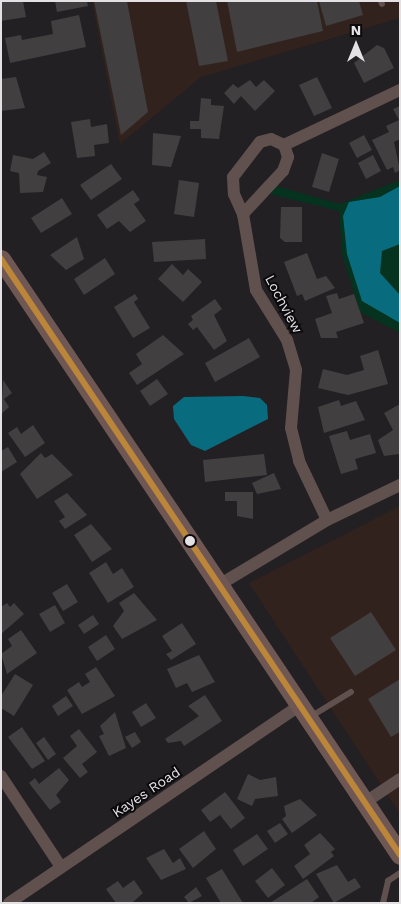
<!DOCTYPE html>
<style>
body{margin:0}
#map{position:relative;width:401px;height:904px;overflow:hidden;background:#222023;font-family:"Work Sans",sans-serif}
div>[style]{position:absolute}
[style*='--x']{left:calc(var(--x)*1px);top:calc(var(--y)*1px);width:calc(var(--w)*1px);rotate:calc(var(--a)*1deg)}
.industrial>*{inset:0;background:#32221d}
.green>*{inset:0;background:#053320}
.water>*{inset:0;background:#096c7e}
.building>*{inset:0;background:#413f3f}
.service>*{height:6px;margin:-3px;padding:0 3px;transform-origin:3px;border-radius:3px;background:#60514f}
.minor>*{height:12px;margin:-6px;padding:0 6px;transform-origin:6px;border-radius:6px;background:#60514f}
.primary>*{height:19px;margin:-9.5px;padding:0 9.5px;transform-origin:9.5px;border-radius:9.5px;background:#6f5754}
.bus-1>*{height:6px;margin:-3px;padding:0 3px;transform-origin:3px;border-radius:3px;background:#bc863a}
.dots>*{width:14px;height:14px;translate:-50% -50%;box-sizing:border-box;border:2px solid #0b090c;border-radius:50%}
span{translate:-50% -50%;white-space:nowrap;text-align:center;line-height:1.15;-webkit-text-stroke:4px #0b090c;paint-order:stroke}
.street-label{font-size:14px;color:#e4e1e5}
.frame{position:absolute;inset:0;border:2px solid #e4e1e5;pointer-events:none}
.north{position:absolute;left:331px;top:20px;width:50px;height:50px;-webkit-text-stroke:4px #0b090c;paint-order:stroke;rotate:0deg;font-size:14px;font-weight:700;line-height:20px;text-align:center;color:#e4e1e5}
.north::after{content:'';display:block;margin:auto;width:18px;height:22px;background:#e4e1e5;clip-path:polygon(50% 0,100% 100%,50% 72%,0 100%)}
</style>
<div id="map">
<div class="industrial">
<i style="clip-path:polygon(92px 1px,400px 1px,400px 18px,201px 77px,120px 144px)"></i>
<i style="clip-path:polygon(400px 506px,400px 814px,249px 583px)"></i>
</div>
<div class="green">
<i style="clip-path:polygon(400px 180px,400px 333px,360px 312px,342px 255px,339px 211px,270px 194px,276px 186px,340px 204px)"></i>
</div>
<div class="water">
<i style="clip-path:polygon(400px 186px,400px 244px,382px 251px,380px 273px,400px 295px,400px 323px,362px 301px,347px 254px,343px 216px,349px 202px,380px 197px)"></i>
<i style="clip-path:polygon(243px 396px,260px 398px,267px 405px,268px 419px,205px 451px,191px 445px,174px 419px,173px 406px,184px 397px)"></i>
</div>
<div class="building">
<i style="clip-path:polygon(1px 1px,23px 1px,26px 17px,1px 21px)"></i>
<i style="clip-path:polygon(55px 1px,87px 1px,88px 6px,57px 12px)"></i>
<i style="clip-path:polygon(94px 1px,127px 1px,148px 112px,121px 135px)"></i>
<i style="clip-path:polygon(186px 1px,216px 1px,228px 61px,199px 66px)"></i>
<i style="clip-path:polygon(227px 1px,317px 1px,323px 31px,237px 52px)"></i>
<i style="clip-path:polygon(319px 1px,359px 1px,363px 15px,326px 26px)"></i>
<i style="clip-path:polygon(79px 15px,86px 47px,10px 63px,5px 38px,21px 35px,22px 40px,53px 34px,51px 21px)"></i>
<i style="clip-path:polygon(377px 45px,384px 48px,394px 68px,364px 83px,354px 63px)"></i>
<i style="clip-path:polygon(16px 77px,25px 108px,1px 111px,1px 79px)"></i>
<i style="clip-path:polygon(317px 77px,332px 108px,314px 116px,299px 85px)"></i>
<i style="clip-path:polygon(250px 80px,256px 87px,264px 80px,275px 91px,255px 111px,241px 96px,234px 104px,224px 93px,233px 84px,238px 88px)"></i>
<i style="clip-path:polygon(201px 98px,211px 99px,211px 105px,224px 106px,219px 139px,201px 138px,201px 129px,190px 129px,190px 121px,199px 121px)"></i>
<i style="clip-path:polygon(400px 106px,400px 139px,394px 142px,400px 170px,395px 173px,393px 167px,387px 170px,372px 140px,389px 132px,386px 126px,399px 120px,393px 109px)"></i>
<i style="clip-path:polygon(90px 119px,91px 127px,107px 124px,109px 143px,94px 145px,95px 156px,77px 158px,71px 122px)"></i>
<i style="clip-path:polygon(153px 133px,181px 136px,171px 167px,152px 165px)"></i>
<i style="clip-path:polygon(364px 135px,372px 150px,357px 158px,349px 143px)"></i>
<i style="clip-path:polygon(44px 152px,51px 163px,38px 171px,37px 175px,47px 177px,43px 192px,20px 193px,19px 173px,10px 171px,13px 155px,33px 159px)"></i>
<i style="clip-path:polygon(322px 153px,339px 159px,329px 192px,312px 187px)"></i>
<i style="clip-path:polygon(373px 155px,381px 171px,366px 179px,358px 163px)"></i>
<i style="clip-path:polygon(111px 164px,122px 179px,91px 200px,80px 185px)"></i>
<i style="clip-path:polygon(179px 180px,199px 183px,194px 217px,174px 214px)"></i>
<i style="clip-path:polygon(133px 190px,140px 200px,134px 204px,146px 221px,130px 232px,119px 221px,107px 229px,97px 215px)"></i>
<i style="clip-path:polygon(62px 198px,72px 214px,41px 233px,31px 218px)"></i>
<i style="clip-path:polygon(281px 207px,302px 207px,302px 242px,285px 242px,280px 238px)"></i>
<i style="clip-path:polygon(77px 237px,84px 259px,66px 270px,50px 255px)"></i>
<i style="clip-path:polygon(205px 239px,206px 259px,154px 262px,152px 242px)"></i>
<i style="clip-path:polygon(307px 253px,317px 279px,326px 276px,335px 288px,305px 301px,302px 294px,297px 296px,284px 262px)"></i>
<i style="clip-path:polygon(105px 258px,115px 274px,84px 295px,74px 279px)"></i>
<i style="clip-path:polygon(172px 264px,183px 275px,188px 269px,202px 282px,183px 302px,158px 279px)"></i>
<i style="clip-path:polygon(337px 293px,339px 299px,354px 294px,364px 323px,336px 332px,338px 338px,321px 338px,315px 319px,332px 313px,326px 296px)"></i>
<i style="clip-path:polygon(135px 294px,138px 299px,134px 302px,150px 328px,133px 338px,114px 307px)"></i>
<i style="clip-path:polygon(215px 299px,222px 309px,214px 315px,227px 341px,214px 350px,197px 327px,193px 330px,188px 324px,193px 320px,191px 316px)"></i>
<i style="clip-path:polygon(163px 335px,184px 354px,137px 385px,129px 373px,142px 364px,136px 354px)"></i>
<i style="clip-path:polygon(249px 338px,260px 357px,215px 382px,205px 363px)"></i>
<i style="clip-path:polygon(378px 350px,388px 384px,348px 395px,318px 388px,323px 369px,347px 375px,364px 370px,360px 356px)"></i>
<i style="clip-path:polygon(157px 379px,168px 394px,150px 406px,140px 391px)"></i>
<i style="clip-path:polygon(3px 380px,12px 393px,4px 399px,9px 407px,1px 414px)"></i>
<i style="clip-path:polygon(339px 400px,341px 406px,356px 401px,365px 420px,324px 433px,318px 407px)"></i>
<i style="clip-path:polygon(400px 404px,400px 454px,384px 456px,378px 440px,393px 430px,384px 413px)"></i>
<i style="clip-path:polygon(33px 425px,45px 443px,25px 457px,8px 433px,17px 427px,21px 434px)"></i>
<i style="clip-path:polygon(347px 431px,350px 440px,370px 434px,376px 453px,355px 459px,358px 469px,341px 474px,329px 436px)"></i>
<i style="clip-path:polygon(8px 447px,17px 462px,1px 472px,1px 451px)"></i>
<i style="clip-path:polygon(41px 453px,45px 458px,52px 454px,73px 475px,37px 499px,20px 474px)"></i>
<i style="clip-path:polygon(264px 454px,267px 475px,205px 482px,203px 460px)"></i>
<i style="clip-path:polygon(274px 473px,281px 489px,257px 494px,252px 483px)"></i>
<i style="clip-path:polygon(225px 492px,253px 492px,253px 519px,237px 516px,237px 501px,225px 501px)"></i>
<i style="clip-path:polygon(67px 493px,87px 515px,65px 529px,59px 521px,65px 517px,54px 501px)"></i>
<i style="clip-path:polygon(91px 524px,112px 549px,92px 562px,74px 535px)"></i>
<i style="clip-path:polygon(106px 562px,113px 574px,122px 568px,134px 587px,108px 603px,89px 573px)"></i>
<i style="clip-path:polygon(67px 584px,78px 602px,63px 611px,52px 593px)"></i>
<i style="clip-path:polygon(134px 593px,157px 620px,122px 639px,113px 626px,124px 611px,119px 603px)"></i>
<i style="clip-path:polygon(7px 603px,10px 607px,14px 603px,24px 614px,1px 634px,1px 607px)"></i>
<i style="clip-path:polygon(55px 605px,65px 623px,50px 632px,39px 614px)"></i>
<i style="clip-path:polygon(371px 612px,396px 650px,355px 676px,330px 638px)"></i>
<i style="clip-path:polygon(93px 615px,99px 624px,84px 634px,78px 625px)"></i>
<i style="clip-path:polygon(182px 623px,196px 644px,171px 660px,166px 654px,172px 651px,162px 636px)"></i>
<i style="clip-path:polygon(21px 630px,37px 653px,7px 674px,1px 654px,12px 646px,8px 639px)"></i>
<i style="clip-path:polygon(106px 635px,115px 649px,97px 661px,88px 647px)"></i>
<i style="clip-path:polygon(199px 655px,215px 682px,192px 692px,187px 683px,176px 688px,167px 669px)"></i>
<i style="clip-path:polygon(96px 667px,115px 696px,82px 714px,67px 690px,79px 682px,82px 687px,90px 682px,85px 674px)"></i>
<i style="clip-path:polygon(15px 674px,33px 685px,14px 716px,1px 708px,1px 696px)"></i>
<i style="clip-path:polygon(400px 679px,400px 732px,391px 737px,368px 699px)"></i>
<i style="clip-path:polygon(205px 695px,222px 721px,184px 746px,181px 741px,168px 743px,165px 739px,199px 716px,188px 706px)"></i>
<i style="clip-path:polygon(66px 696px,73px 706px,58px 716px,52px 706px)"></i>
<i style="clip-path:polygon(146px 703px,156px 718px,141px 727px,132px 712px)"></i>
<i style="clip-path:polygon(115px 712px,126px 748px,109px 756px,99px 736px,104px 734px,100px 726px)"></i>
<i style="clip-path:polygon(22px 727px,45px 761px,32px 769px,8px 737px)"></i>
<i style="clip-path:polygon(79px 729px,97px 752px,82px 764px,88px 772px,80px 778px,63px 758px,77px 746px,70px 736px)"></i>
<i style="clip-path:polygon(135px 732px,141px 742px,132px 748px,125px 737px)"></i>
<i style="clip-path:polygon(44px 737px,56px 754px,48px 760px,36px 743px)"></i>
<i style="clip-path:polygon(59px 768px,69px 780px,56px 795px,61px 802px,50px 810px,29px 783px,35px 778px,39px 784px)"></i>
<i style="clip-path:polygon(248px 774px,260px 780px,276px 777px,278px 796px,255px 799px,252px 806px,237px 799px)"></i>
<i style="clip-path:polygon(225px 792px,245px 818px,231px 829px,220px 815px,210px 822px,201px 810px)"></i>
<i style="clip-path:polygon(300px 799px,317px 815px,292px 833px,282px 819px,286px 816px,284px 806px)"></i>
<i style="clip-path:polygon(280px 823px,288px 834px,275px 843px,267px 831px)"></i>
<i style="clip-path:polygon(204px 831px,216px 849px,193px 868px,179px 849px)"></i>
<i style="clip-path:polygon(320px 833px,335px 849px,331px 852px,334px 856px,303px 879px,294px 866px,310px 854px,304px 845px)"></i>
<i style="clip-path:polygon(257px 834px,268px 849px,243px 866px,233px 850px)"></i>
<i style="clip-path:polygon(164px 849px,173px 863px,180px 858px,186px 869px,161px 880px,146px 858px)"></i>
<i style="clip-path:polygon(337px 865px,348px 882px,355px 878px,361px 887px,334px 903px,316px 874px)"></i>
<i style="clip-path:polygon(272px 868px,285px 885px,268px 898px,255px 881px)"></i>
<i style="clip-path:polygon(222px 869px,243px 903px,221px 903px,206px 878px)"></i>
<i style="clip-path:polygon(307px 879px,319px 897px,311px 903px,270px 903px)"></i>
<i style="clip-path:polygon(134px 880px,143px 893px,132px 903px,116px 903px,106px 889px,118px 881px,123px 888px)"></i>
<i style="clip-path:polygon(196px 887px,202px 896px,189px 903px,184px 897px)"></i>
</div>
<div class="service">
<i style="--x:381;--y:1;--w:3;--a:72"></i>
<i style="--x:310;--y:717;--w:48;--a:-31.4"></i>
<i style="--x:383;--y:903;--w:23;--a:-77"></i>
<i style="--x:388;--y:881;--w:14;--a:-34"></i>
</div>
<div class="minor">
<i style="--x:284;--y:145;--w:128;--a:-25.4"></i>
<i style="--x:243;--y:214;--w:59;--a:-47.1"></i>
<i style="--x:283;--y:171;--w:15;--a:-70"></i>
<i style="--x:288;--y:157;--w:13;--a:-108"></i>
<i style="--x:284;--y:145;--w:14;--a:-155"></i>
<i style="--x:271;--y:139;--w:11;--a:165"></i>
<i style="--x:260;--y:142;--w:44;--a:127.6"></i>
<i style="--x:233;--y:177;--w:17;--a:87"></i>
<i style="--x:234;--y:194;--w:22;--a:66"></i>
<i style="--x:243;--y:214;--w:77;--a:80.3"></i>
<i style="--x:256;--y:290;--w:59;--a:58.2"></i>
<i style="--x:287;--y:340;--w:31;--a:73"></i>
<i style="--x:296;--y:370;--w:58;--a:94.9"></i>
<i style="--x:291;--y:428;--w:34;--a:76"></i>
<i style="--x:299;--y:461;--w:65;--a:64.6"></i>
<i style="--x:219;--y:585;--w:126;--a:-31"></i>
<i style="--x:327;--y:520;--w:81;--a:-25.6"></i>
<i style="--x:1;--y:776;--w:109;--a:56.6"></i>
<i style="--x:364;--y:803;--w:43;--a:-33.7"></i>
<i style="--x:9;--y:903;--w:351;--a:-34.2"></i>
</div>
<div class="primary">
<i style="--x:1;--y:259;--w:717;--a:56.2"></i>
</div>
<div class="bus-1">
<i style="--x:1;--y:259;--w:717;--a:56.2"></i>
</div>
<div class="dots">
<i style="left:190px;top:541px;background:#e4e1e5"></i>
</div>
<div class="street-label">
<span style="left:284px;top:304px;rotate:62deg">Lochview</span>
<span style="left:146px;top:792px;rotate:-34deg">Kayes Road</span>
</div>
<div class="frame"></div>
<div class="north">N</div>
</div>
